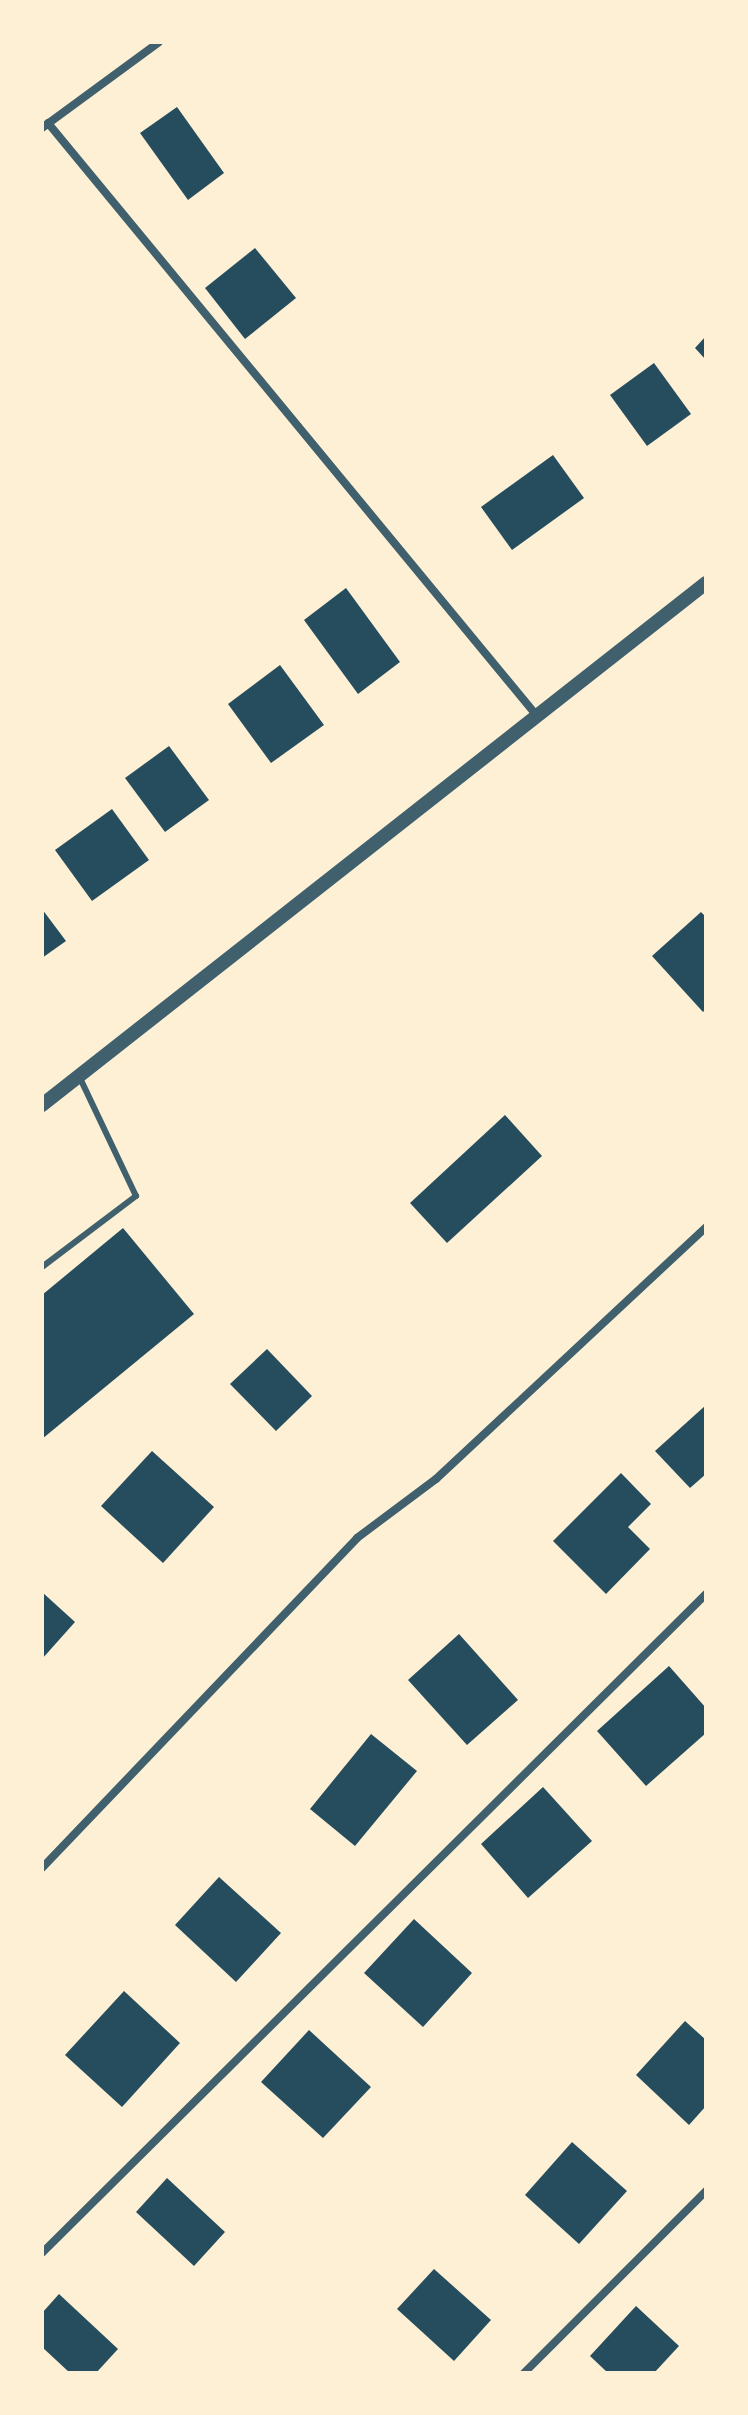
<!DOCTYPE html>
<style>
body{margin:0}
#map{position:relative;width:748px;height:2415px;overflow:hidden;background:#fdf0d5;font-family:Manrope,sans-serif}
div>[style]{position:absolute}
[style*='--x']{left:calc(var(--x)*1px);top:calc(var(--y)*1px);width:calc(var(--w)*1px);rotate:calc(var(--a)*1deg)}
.building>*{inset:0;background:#264d5e}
.service>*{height:6px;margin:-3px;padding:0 3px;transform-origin:3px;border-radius:3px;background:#3f606c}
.minor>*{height:8px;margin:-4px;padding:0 4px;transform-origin:4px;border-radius:4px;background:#3f606c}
.tertiary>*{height:14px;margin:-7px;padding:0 7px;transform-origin:7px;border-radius:7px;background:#3f606c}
span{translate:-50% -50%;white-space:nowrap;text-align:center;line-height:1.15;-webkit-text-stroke:6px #fdf0d5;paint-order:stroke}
.frame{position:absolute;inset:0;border:44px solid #fdf0d5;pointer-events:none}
</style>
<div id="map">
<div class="building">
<i style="clip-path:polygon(177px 107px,224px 173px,188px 200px,140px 133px)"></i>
<i style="clip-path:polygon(255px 248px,296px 298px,245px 339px,205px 288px)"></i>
<i style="clip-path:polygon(706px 336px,706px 360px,695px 348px)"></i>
<i style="clip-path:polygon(654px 363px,691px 414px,647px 446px,610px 395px)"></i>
<i style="clip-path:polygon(553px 455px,584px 498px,512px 550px,481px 507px)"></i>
<i style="clip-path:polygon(346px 588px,400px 662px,358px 694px,304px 620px)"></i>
<i style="clip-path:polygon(280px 665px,324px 725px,271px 763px,228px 704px)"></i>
<i style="clip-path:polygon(169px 746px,209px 800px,165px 832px,125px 778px)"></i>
<i style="clip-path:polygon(112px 809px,149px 860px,92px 901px,55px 850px)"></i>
<i style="clip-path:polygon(42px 909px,66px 941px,42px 958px)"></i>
<i style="clip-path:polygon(701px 912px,706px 917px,706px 1009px,703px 1012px,652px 956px)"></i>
<i style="clip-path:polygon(505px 1115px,542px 1156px,447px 1243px,410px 1203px)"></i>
<i style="clip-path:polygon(123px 1228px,194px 1314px,42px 1439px,42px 1295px)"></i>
<i style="clip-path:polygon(267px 1349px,312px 1396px,276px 1431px,230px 1384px)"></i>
<i style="clip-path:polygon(706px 1405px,706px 1474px,690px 1488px,655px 1451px)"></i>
<i style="clip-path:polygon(152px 1451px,214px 1507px,163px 1563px,101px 1506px)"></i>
<i style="clip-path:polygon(621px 1473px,651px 1504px,628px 1527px,650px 1549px,606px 1594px,553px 1541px)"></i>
<i style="clip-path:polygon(42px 1592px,75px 1622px,42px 1659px)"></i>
<i style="clip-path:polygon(459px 1634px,518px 1700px,467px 1745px,408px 1680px)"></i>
<i style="clip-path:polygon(669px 1666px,706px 1708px,706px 1733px,646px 1786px,597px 1731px)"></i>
<i style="clip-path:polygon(371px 1734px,417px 1771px,355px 1846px,310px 1809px)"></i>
<i style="clip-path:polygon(543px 1787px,592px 1841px,528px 1898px,481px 1844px)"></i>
<i style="clip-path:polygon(219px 1877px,281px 1933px,236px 1982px,175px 1925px)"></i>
<i style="clip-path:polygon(414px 1919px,472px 1973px,423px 2027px,364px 1973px)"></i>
<i style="clip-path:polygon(124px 1991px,180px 2043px,122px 2107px,65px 2055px)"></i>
<i style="clip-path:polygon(685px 2021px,706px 2040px,706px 2106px,689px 2125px,636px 2075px)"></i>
<i style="clip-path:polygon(309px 2030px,371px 2087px,323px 2138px,261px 2082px)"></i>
<i style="clip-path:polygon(572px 2142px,627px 2191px,579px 2244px,525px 2195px)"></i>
<i style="clip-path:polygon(167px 2178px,225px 2232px,194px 2266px,136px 2212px)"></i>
<i style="clip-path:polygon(434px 2269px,491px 2320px,454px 2361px,397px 2309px)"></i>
<i style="clip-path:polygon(59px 2294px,118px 2349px,96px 2373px,70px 2373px,42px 2347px,42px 2313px)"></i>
<i style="clip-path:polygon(636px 2306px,679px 2346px,654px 2373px,608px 2373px,590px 2356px)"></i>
</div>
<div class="service">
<i style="--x:42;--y:1267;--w:118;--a:-37.1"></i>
<i style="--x:136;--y:1196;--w:133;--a:-115.4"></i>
</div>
<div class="minor">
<i style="--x:48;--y:123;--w:769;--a:50.49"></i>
<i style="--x:42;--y:128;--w:145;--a:-36.3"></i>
<i style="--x:42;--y:1868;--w:456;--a:-46.3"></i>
<i style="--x:357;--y:1538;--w:99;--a:-36.8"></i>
<i style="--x:436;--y:1479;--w:369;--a:-43"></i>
<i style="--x:42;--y:2253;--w:936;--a:-44.78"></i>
<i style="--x:524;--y:2373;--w:257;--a:-45"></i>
</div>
<div class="tertiary">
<i style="--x:42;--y:1105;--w:845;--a:-38.17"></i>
</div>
<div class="frame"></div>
</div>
